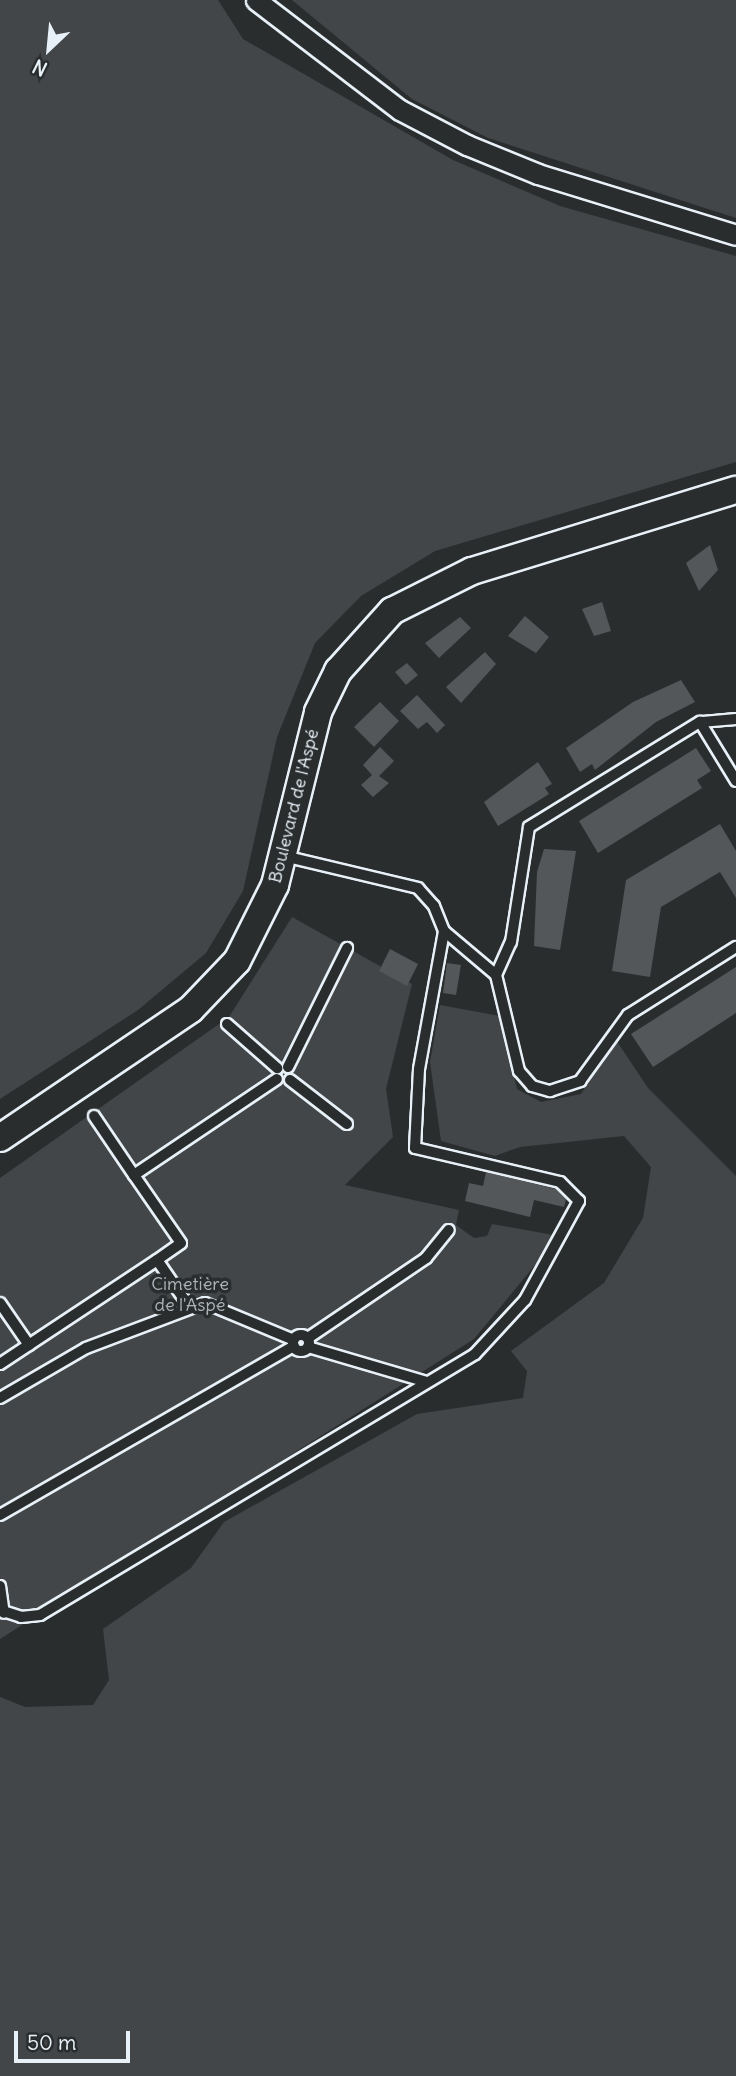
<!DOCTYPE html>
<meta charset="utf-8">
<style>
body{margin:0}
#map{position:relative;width:736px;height:2076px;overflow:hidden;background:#2a2d2e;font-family:Delius,sans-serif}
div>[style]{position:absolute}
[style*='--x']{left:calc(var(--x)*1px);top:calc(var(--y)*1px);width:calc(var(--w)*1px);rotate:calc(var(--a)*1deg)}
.green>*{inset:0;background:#424648}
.building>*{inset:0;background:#535759}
.roads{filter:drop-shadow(2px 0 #e8f1f8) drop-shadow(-2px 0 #e8f1f8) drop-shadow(0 2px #e8f1f8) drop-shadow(0 -2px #e8f1f8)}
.lane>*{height:10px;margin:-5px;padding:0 5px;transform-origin:5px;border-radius:5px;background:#2a2d2e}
.lane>.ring{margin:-5px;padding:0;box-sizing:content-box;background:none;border:10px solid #2a2d2e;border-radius:50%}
.street>*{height:19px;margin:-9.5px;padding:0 9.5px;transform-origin:9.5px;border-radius:9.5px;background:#2a2d2e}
.secondary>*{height:26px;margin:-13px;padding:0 13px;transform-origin:13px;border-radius:13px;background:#2a2d2e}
span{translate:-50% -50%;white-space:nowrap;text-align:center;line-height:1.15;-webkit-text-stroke:7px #2a2d2e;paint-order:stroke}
.street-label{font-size:18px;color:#e8f1f8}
.park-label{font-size:18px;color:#aeb5ba}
.north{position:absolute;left:14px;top:14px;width:70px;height:70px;-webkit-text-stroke:5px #2a2d2e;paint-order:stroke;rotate:206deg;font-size:19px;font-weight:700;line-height:28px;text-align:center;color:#e8f1f8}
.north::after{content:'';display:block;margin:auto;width:24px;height:32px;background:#e8f1f8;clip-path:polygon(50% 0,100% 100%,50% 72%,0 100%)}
.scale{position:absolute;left:14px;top:2031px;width:116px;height:32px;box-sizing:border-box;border:4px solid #e8f1f8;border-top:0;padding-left:9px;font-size:21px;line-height:24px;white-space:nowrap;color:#e8f1f8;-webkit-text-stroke:5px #2a2d2e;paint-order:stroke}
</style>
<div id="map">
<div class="green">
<i style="clip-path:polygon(0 0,218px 0,243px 39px,453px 160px,560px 206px,736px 256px,736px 462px,435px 551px,361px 596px,315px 643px,277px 737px,243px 891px,206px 953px,138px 1010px,0 1099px)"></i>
<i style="clip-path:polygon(292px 0,736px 0,736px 218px,488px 138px,412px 99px)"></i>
<i style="clip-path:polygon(292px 917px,412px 984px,386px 1089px,393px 1137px,345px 1185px,459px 1210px,456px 1225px,474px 1238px,487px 1236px,492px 1224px,559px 1236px,474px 1339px,0 1639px,0 1178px,229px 1017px)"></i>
<i style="clip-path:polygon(440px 1005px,500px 1016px,517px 1089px,541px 1102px,581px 1094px,616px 1040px,648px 1088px,736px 1176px,736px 2076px,0 2076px,0 1697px,25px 1707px,93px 1705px,109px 1680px,103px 1629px,191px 1568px,224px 1522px,417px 1414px,523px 1398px,527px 1371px,511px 1351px,604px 1283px,643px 1218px,651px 1167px,624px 1136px,520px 1147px,495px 1156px,441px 1141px,430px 1062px)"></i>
</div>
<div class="building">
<i style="clip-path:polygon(710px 545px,718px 570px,699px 591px,686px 563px)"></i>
<i style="clip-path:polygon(602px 602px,611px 631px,594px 636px,582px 609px)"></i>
<i style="clip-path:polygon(525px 616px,549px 637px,536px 653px,508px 636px)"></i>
<i style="clip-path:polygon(460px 617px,471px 628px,439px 658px,425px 643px)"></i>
<i style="clip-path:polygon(485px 652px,496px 664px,461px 703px,446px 687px)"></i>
<i style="clip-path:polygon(407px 663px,418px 675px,406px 685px,395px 672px)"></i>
<i style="clip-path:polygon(681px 680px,695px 702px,656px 722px,595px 770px,592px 764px,580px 772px,566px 748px,633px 702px)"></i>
<i style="clip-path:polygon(417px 695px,445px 725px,437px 733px,427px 722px,418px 729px,400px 711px)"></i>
<i style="clip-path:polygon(380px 702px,399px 721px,374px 747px,354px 727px)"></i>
<i style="clip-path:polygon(380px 747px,394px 761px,379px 776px,389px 783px,373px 797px,361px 785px,372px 775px,363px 765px)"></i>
<i style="clip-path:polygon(696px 748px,711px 771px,697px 780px,702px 788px,598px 853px,579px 821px)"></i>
<i style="clip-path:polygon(538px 762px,552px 784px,545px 788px,549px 794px,498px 826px,484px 802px)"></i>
<i style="clip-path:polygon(720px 824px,736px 851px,736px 898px,720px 872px,661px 907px,650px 977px,612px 971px,626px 880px)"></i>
<i style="clip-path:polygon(544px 849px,576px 851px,560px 950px,534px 946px,537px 872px)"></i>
<i style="clip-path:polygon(390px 949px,418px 964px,407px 986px,379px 971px)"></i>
<i style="clip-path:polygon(447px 963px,461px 965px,456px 995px,443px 993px)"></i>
<i style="clip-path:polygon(736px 967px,736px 1013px,653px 1067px,631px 1034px)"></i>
<i style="clip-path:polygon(486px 1172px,556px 1189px,566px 1199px,564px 1207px,534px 1200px,530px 1217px,465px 1201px,469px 1183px,483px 1186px)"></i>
</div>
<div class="roads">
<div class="lane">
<i style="--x:736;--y:719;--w:36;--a:175"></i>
<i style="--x:700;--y:722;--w:69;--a:58.6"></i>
<i style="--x:444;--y:931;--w:68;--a:40.2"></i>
<i style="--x:496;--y:975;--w:99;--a:76.5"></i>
<i style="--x:519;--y:1071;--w:20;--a:49"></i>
<i style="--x:532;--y:1086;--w:19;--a:16"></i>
<i style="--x:550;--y:1091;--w:32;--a:-18"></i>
<i style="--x:580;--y:1081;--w:82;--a:-54"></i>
<i style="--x:628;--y:1015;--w:128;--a:-32.2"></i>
<i style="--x:496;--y:975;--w:36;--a:-66"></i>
<i style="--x:511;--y:942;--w:116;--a:-81.1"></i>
<i style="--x:529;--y:827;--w:201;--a:-31.6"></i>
<i style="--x:227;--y:1024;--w:67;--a:41.3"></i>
<i style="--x:288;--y:1067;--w:133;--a:-63.6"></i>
<i style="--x:290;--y:1080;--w:72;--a:37.7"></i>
<i style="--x:94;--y:1116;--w:71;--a:55.9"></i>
<i style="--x:0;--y:1303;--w:51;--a:55.4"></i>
<i style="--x:190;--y:1308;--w:58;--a:-124.5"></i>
<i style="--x:157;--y:1260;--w:29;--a:-35"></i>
<i style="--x:181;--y:1243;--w:83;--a:-124.7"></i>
<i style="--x:134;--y:1175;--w:172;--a:-33.9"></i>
<i class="ring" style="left:293px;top:1335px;width:6px;height:6px"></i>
<i style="--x:308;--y:1338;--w:143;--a:-34.1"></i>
<i style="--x:426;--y:1258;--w:36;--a:-51"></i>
<i style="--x:308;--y:1347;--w:124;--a:16.4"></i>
<i style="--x:0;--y:1364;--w:188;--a:-33.5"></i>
<i style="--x:0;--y:1398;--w:99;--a:-30.2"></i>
<i style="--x:86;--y:1348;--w:127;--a:-20.7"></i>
<i style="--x:205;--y:1303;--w:96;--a:22.6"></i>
<i style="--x:0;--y:1515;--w:339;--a:-29.9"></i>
<i style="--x:0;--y:1586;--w:27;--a:82"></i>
<i style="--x:0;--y:1610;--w:22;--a:18"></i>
<i style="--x:21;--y:1617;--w:19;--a:-6"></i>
<i style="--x:40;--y:1615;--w:507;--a:-30.96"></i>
<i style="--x:475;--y:1354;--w:74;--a:-47.2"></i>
<i style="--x:525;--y:1300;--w:113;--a:-61.4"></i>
<i style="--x:579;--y:1201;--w:27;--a:-135"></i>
<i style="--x:560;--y:1182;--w:149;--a:-166.8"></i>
<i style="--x:415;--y:1148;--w:79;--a:-87.1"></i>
<i style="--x:419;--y:1069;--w:140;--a:-79.7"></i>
<i style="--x:444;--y:931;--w:27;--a:-112"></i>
<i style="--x:434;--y:906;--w:24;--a:-132"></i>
<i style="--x:418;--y:888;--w:138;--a:-166.6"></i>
</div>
<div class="street">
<i style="--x:256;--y:0;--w:181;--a:37.4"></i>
<i style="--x:400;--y:110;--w:76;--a:27.6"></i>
<i style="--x:467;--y:145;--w:77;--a:22.2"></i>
<i style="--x:538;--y:174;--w:207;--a:17.1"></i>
</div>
<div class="secondary">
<i style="--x:0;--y:1138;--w:230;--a:-34"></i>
<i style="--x:191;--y:1009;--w:66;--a:-46.2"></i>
<i style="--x:237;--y:961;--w:85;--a:-63.4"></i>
<i style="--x:275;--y:885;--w:178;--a:-76"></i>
<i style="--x:318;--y:712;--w:46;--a:-64"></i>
<i style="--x:338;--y:671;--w:81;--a:-48"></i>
<i style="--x:392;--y:611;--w:89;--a:-26.6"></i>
<i style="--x:472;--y:571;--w:276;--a:-17.1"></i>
</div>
</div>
<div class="street-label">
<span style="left:294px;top:806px;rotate:-76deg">Boulevard de l'Aspé</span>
</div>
<div class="park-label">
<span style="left:190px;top:1295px">Cimetière<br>de l'Aspé</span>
</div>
<div class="north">N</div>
<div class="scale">50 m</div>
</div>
